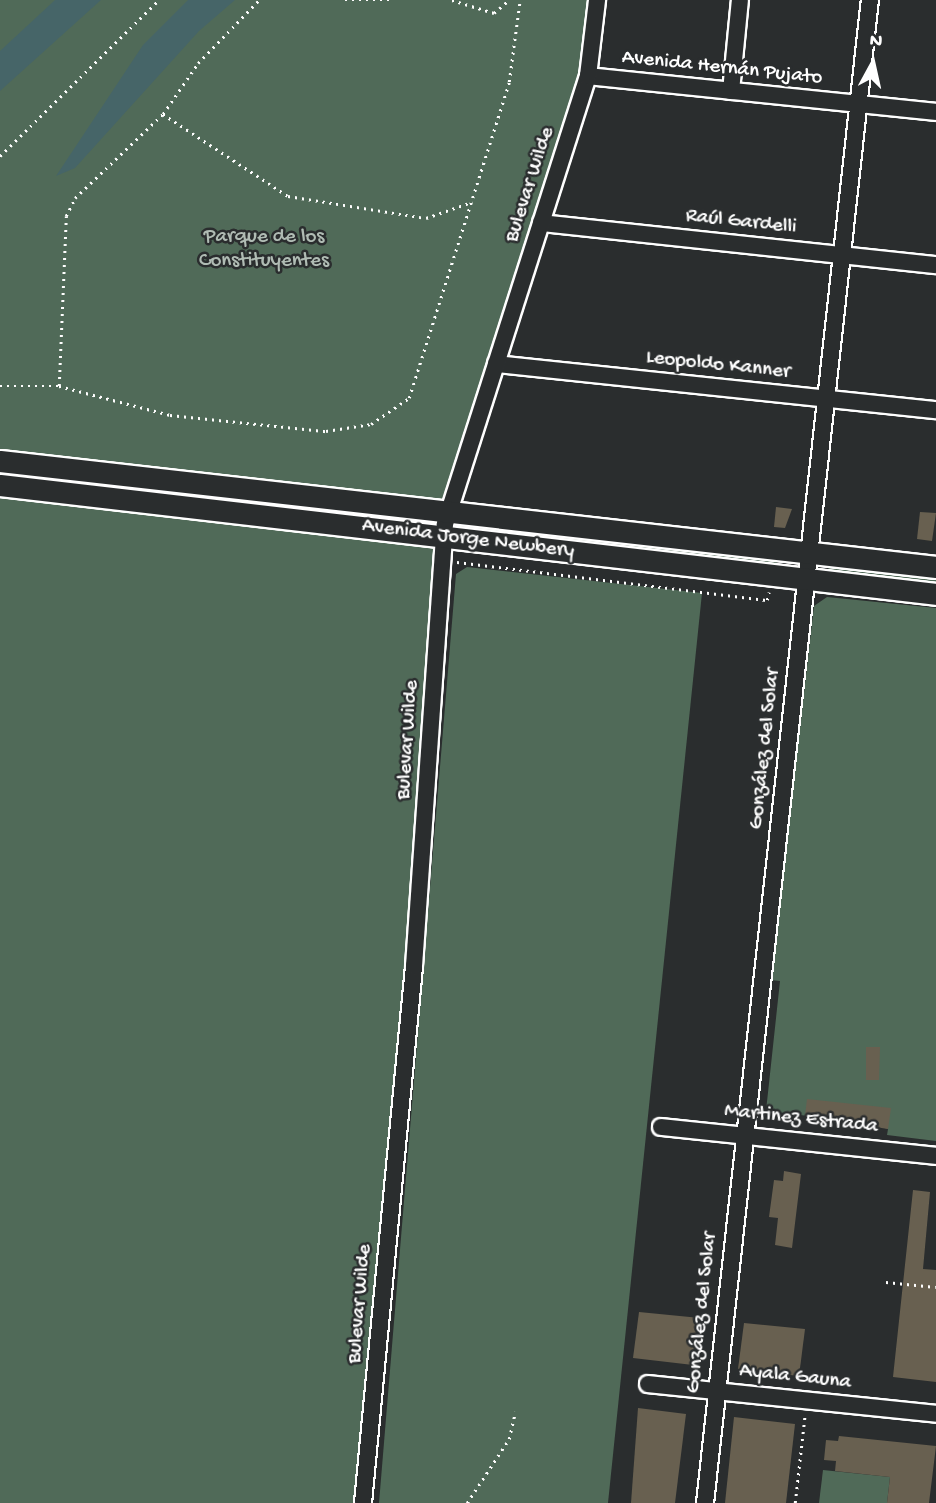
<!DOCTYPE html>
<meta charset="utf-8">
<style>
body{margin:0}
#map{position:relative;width:936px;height:1503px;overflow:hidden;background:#2a2d2e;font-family:"Gochi Hand",sans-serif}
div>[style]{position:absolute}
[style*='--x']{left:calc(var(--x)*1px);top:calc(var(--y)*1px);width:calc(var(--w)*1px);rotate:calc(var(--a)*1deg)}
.green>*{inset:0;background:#506a58}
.water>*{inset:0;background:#466568}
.building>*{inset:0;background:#686050}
.path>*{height:2.5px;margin-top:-1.25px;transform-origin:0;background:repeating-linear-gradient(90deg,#fff 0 2px,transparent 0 7px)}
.roads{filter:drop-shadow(2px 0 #fff) drop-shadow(-2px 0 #fff) drop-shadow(0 2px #fff) drop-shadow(0 -2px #fff)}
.minor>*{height:16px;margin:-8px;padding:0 8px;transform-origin:8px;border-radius:8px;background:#2a2d2e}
.major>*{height:21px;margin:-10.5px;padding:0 10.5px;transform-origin:10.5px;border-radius:10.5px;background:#2a2d2e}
span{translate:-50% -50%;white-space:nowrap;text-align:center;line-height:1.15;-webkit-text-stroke:5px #2a2d2e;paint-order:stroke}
.street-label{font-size:21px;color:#fff}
.park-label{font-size:21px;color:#b0bcb4}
.north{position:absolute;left:838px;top:28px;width:70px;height:70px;-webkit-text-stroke:5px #2a2d2e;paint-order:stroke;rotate:8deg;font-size:19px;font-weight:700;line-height:28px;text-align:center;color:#fff}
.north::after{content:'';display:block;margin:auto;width:24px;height:32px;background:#fff;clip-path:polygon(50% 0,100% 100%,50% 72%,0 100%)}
</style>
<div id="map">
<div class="green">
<i style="clip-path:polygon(0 0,597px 0,588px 76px,448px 511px,363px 1503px,0 1503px)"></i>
<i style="clip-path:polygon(470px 522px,777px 560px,776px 571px,466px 530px)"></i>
<i style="clip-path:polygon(829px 563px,936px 575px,936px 587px,828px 576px)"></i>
<i style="clip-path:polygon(467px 567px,702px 593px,608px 1503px,379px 1503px,456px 574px)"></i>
<i style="clip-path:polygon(827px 597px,936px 608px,936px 1141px,887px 1135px,888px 1129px,868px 1123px,766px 1111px,780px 981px,771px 980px,814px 606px)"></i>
<i style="clip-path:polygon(823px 1470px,890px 1477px,887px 1503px,819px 1503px)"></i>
</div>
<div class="water">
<i style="clip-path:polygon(55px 0,101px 0,0 91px,0 51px)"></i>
<i style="clip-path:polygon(188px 0,235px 0,199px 31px,75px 168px,56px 176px,143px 45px)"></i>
</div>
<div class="building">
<i style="clip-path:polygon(776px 507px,792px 509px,785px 528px,774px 527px)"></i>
<i style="clip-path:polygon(920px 512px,936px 513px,932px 541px,917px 539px)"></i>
<i style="clip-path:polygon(866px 1047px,880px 1047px,879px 1080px,866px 1080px)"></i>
<i style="clip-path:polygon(807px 1099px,891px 1108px,888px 1129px,805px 1116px)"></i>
<i style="clip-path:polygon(784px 1171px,801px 1174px,792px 1248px,775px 1245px,778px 1218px,769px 1217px,774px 1180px,783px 1181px)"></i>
<i style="clip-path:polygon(913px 1190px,930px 1192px,923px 1269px,936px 1270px,936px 1382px,893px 1377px)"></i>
<i style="clip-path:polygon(639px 1312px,700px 1318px,693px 1365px,633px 1358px)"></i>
<i style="clip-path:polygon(744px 1323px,805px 1329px,799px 1376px,738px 1369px)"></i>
<i style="clip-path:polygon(638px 1408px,686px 1414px,675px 1503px,631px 1503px)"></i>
<i style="clip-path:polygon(734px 1417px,795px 1424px,786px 1503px,725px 1503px)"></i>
<i style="clip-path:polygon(839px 1436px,936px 1446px,929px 1503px,887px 1503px,890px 1477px,835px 1471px,836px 1461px,824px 1460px,826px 1440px,838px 1441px)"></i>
</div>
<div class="path">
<i style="--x:345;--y:0;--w:46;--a:0"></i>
<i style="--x:452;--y:0;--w:44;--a:17.2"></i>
<i style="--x:494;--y:13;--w:20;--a:-41"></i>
<i style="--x:163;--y:114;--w:149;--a:33.3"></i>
<i style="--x:288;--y:196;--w:140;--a:9.1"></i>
<i style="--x:426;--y:218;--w:49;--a:-19.2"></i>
<i style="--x:0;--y:156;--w:223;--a:-44.5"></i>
<i style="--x:0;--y:386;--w:59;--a:0"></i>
<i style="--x:59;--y:386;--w:115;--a:14.6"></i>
<i style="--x:170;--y:415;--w:157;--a:5.9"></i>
<i style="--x:326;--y:431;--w:46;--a:-8.8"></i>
<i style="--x:371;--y:424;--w:46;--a:-34.4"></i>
<i style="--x:409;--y:398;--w:331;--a:-72.4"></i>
<i style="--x:509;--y:82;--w:83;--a:-82.4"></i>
<i style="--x:59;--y:386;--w:170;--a:-87.6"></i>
<i style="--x:66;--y:216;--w:20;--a:-63"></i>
<i style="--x:75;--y:198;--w:122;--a:-43.7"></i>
<i style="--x:163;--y:114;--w:62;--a:-55.5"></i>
<i style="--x:198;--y:63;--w:88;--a:-45.9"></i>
<i style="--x:457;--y:562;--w:312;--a:7"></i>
<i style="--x:767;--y:600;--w:8;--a:-76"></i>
<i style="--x:886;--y:1282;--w:50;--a:5.7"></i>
<i style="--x:467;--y:1503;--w:77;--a:-56.7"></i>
<i style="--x:509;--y:1439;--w:28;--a:-77"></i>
<i style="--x:795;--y:1503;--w:90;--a:-83.6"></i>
</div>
<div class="roads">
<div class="minor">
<i style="--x:588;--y:76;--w:350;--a:5.9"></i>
<i style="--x:731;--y:91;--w:91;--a:-84.4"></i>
<i style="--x:541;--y:223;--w:397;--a:6.1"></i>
<i style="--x:496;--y:364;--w:442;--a:6"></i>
<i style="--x:661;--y:1127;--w:277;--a:6"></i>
<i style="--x:648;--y:1384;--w:290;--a:5.9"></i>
<i style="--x:363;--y:1503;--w:539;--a:-84.57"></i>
<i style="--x:414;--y:966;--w:443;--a:-86"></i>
<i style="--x:445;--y:524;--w:470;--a:-72.3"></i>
<i style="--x:588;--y:76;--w:77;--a:-83.2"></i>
<i style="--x:705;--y:1503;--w:1512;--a:-83.74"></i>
</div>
<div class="major">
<i style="--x:0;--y:461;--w:942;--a:6.46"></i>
<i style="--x:0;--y:485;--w:942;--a:6.64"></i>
</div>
</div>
<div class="street-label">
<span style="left:722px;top:69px;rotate:6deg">Avenida Hernán Pujato</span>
<span style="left:531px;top:185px;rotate:-72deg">Bulevar Wilde</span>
<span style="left:741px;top:223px;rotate:6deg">Raúl Gardelli</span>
<span style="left:718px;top:366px;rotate:6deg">Leopoldo Kanner</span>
<span style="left:468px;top:540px;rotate:7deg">Avenida Jorge Newbery</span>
<span style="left:409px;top:740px;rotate:-86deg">Bulevar Wilde</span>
<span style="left:766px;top:749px;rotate:-84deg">González del Solar</span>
<span style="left:801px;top:1120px;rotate:6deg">Martinez Estrada</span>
<span style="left:361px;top:1304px;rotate:-85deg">Bulevar Wilde</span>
<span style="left:703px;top:1313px;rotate:-84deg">González del Solar</span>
<span style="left:795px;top:1378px;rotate:6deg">Ayala Gauna</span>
</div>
<div class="park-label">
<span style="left:264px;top:250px">Parque de los<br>Constituyentes</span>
</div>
<div class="north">N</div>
</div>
